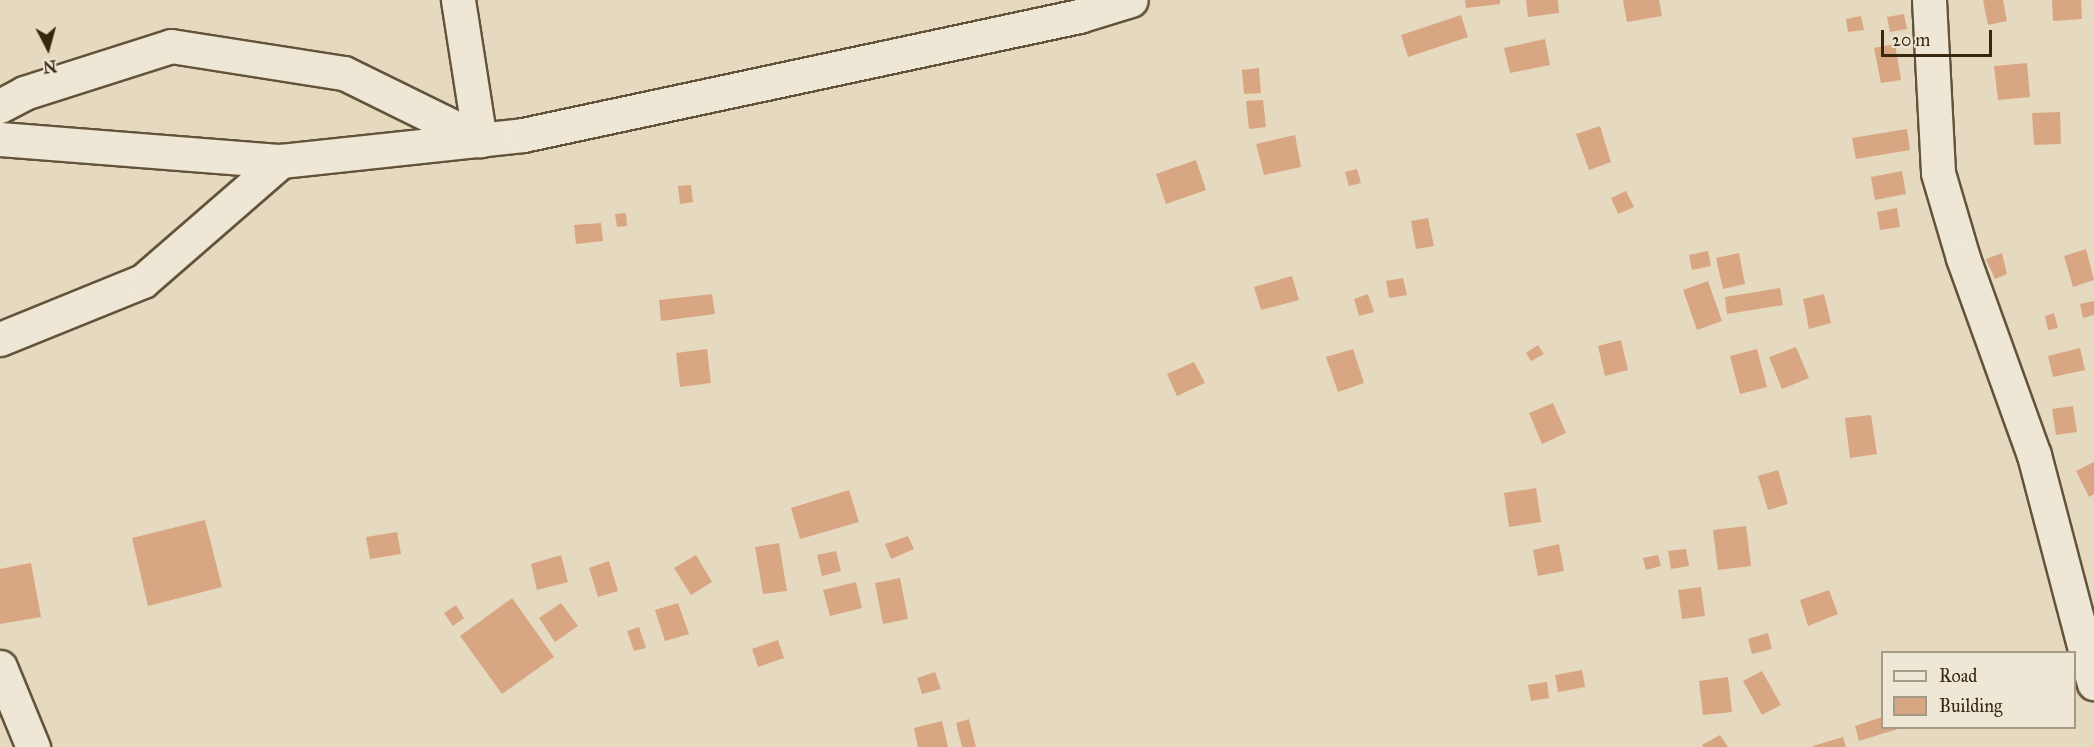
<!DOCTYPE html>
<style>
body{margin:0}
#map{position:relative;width:2094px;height:747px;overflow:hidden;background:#e5dabf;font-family:"IM FELL Great Primer",serif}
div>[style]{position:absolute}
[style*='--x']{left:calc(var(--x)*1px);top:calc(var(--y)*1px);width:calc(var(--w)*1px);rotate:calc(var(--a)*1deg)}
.building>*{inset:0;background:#d9a684}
.roads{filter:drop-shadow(2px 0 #63533a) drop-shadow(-2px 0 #63533a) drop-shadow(0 2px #63533a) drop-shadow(0 -2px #63533a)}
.minor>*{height:33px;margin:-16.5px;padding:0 16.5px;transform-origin:16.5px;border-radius:16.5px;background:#eee7d5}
span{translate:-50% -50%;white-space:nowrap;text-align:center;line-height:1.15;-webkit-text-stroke:4.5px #eee7d5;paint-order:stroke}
.legend{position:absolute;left:1881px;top:651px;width:195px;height:78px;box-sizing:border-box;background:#eee7d5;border:2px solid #a59a85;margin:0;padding:8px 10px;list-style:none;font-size:18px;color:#38260e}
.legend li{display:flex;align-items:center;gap:12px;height:30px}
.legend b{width:30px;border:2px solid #a59a85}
.north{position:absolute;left:18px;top:18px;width:60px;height:60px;-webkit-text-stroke:4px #eee7d5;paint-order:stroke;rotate:174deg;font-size:16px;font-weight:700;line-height:24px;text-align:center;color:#38260e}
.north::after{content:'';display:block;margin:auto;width:21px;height:27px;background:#38260e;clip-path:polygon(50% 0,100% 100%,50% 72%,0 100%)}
.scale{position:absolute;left:1881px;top:30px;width:111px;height:27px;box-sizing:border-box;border:3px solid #38260e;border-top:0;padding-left:8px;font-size:18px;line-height:21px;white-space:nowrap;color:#38260e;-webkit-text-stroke:4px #eee7d5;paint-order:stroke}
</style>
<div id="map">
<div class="building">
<i style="clip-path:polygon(1465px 0,1500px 0,1500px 4px,1466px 8px)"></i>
<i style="clip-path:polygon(1526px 0,1558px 0,1559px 13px,1528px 17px)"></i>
<i style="clip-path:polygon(1623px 0,1659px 0,1662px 16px,1627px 22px)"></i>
<i style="clip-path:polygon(1983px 0,2003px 0,2007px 21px,1988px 25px)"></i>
<i style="clip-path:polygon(2052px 0,2081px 0,2082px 19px,2053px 21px)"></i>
<i style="clip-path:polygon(1904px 14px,1907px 29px,1890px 32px,1887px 17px)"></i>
<i style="clip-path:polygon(1461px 15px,1468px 37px,1408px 57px,1401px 35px)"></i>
<i style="clip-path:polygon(1861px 16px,1864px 30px,1848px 32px,1846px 19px)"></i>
<i style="clip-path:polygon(1545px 39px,1550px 65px,1510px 73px,1504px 48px)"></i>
<i style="clip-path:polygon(1895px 44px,1901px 80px,1881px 83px,1874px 48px)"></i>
<i style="clip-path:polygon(2027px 63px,2030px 97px,1998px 100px,1994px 66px)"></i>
<i style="clip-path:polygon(1259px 68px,1261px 93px,1244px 94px,1242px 70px)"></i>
<i style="clip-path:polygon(1263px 100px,1266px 127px,1249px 129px,1246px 101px)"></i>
<i style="clip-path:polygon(2060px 112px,2061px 144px,2034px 145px,2032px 113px)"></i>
<i style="clip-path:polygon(1600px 126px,1611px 162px,1589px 170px,1576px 134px)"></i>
<i style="clip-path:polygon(1907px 129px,1910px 150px,1856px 159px,1852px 138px)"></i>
<i style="clip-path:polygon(1295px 135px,1301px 167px,1264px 175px,1256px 144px)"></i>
<i style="clip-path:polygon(1196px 160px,1206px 190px,1166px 204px,1156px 174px)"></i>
<i style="clip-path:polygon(1357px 169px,1361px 183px,1349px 186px,1345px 172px)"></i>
<i style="clip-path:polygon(1902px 171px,1906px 194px,1875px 200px,1871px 177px)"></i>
<i style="clip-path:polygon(691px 185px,693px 202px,680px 204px,678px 186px)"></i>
<i style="clip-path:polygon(1626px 191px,1634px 207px,1618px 214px,1611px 198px)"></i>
<i style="clip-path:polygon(1897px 208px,1900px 227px,1880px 230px,1877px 212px)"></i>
<i style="clip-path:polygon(626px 213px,627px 226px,617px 227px,615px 214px)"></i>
<i style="clip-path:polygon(1428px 218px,1434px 246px,1416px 249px,1411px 221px)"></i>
<i style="clip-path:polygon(601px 223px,603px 241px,576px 244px,574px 225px)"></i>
<i style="clip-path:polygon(2086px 249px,2094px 280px,2073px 287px,2064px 256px)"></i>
<i style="clip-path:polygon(1708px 251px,1711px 266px,1692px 270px,1689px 255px)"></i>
<i style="clip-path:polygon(1739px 253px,1745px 284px,1723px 289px,1716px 258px)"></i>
<i style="clip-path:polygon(2002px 253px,2007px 274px,1995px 279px,1986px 259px)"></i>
<i style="clip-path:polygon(1292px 276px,1299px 300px,1261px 310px,1254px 287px)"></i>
<i style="clip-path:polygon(1403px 278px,1407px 295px,1389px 298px,1386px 281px)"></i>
<i style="clip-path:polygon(1708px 281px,1722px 321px,1697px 330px,1683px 290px)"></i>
<i style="clip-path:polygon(1780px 288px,1783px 305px,1727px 314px,1725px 297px)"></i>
<i style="clip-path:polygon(712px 294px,715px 314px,661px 321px,659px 300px)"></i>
<i style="clip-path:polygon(1368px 294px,1374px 312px,1359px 316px,1354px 299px)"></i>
<i style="clip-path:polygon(1824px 294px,1831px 323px,1809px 329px,1803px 299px)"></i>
<i style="clip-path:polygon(2094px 301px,2094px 315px,2083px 318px,2080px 304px)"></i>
<i style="clip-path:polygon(2054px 313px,2058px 328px,2048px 330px,2045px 316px)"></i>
<i style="clip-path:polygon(1621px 340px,1628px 370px,1605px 376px,1598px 346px)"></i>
<i style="clip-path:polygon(1538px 345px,1544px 354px,1531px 361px,1526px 353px)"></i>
<i style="clip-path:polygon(1796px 347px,1809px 378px,1782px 389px,1769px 357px)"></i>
<i style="clip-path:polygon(2080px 348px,2085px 370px,2053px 377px,2048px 356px)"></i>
<i style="clip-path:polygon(707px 349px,711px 383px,680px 387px,676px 353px)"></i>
<i style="clip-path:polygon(1353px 349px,1364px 383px,1338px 392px,1326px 357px)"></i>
<i style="clip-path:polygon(1757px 349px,1767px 387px,1740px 394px,1730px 356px)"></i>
<i style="clip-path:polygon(1194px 362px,1205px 383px,1177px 396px,1167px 374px)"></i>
<i style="clip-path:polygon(1553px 403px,1566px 433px,1542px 444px,1529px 413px)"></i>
<i style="clip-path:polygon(2073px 406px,2077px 432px,2056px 435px,2052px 409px)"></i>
<i style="clip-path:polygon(1871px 415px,1877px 454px,1850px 458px,1845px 418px)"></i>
<i style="clip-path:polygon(2094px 462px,2094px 494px,2089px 497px,2076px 471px)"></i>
<i style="clip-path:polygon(1778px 470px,1788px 504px,1768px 510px,1758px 476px)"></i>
<i style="clip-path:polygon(1536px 488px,1541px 522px,1509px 527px,1504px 493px)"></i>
<i style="clip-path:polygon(849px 490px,859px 522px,800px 539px,791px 508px)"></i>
<i style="clip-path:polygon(205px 520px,222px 587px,148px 606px,132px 538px)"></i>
<i style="clip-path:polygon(1746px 526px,1751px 566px,1718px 570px,1713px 530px)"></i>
<i style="clip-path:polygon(397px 532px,401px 554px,370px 559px,366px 537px)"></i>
<i style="clip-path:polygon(908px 536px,914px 549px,891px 559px,885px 544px)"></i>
<i style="clip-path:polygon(779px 543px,787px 591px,763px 594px,755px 547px)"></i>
<i style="clip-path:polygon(1559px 544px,1564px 571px,1538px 576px,1533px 550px)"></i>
<i style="clip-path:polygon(1686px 549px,1689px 566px,1671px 569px,1668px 551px)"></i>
<i style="clip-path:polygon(836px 551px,841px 571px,822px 576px,817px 555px)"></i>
<i style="clip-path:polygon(561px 555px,568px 582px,537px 590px,531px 564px)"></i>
<i style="clip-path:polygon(696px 555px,712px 582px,691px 595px,674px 568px)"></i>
<i style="clip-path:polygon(1658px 555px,1661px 566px,1646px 570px,1643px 558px)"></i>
<i style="clip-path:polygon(609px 561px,618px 591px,598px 597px,589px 568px)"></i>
<i style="clip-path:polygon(31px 563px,41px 617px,0 624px,0 569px)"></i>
<i style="clip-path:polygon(900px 578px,908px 619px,883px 624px,875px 583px)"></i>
<i style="clip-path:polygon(856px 582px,862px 608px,830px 616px,823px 590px)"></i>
<i style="clip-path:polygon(1701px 587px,1705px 616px,1682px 619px,1678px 590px)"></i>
<i style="clip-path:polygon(1829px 590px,1838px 614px,1808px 626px,1800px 600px)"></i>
<i style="clip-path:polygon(512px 598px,554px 657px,502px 694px,460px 636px)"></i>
<i style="clip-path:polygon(561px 603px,578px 626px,555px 642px,539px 618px)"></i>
<i style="clip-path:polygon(678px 603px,689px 634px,665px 641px,655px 610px)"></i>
<i style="clip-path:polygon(456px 605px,464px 618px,453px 626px,444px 613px)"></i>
<i style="clip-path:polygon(639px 627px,646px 648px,634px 651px,627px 631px)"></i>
<i style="clip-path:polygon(1768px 633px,1772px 649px,1752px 654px,1748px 639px)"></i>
<i style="clip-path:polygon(778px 640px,784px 658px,758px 667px,752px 649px)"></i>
<i style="clip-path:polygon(1582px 670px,1585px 687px,1558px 692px,1555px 675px)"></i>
<i style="clip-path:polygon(1762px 671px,1781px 705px,1762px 715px,1743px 681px)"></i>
<i style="clip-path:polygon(935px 672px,941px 689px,922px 694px,917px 678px)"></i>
<i style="clip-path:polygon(1728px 677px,1732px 712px,1703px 715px,1699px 681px)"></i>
<i style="clip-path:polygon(1547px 682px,1549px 698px,1531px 701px,1528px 685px)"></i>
<i style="clip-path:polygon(1882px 717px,1882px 728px,1901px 728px,1859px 741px,1855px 726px)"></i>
<i style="clip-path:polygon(969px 719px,976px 747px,962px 747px,956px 723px)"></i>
<i style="clip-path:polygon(942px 721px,948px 747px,918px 747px,914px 728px)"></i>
<i style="clip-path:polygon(1720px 735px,1728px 747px,1703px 747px,1702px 745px)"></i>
<i style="clip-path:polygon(1843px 737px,1846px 747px,1813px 747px,1813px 746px)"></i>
</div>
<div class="roads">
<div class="minor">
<i style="--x:458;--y:0;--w:142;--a:81.1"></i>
<i style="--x:1929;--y:0;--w:173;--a:87"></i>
<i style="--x:1938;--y:173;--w:89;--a:73.6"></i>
<i style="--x:1963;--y:258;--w:209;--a:70.2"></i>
<i style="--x:2034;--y:455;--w:236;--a:75.3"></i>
<i style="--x:0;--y:106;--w:27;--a:-28"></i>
<i style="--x:24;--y:93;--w:154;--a:-17.7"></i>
<i style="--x:171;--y:46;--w:175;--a:8.9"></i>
<i style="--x:344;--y:73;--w:152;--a:26.2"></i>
<i style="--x:0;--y:139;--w:282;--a:4.5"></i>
<i style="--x:281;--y:161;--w:243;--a:-6.1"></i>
<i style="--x:523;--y:135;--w:569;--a:-12.08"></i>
<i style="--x:1079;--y:16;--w:54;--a:-17.1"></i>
<i style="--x:0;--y:339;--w:154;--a:-22.1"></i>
<i style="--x:143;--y:281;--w:183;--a:-41"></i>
<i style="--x:0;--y:667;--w:87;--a:67.6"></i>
</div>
</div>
<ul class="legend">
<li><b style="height:8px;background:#eee7d5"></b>Road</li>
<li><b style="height:16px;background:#d9a684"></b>Building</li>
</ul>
<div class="north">N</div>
<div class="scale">20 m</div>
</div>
